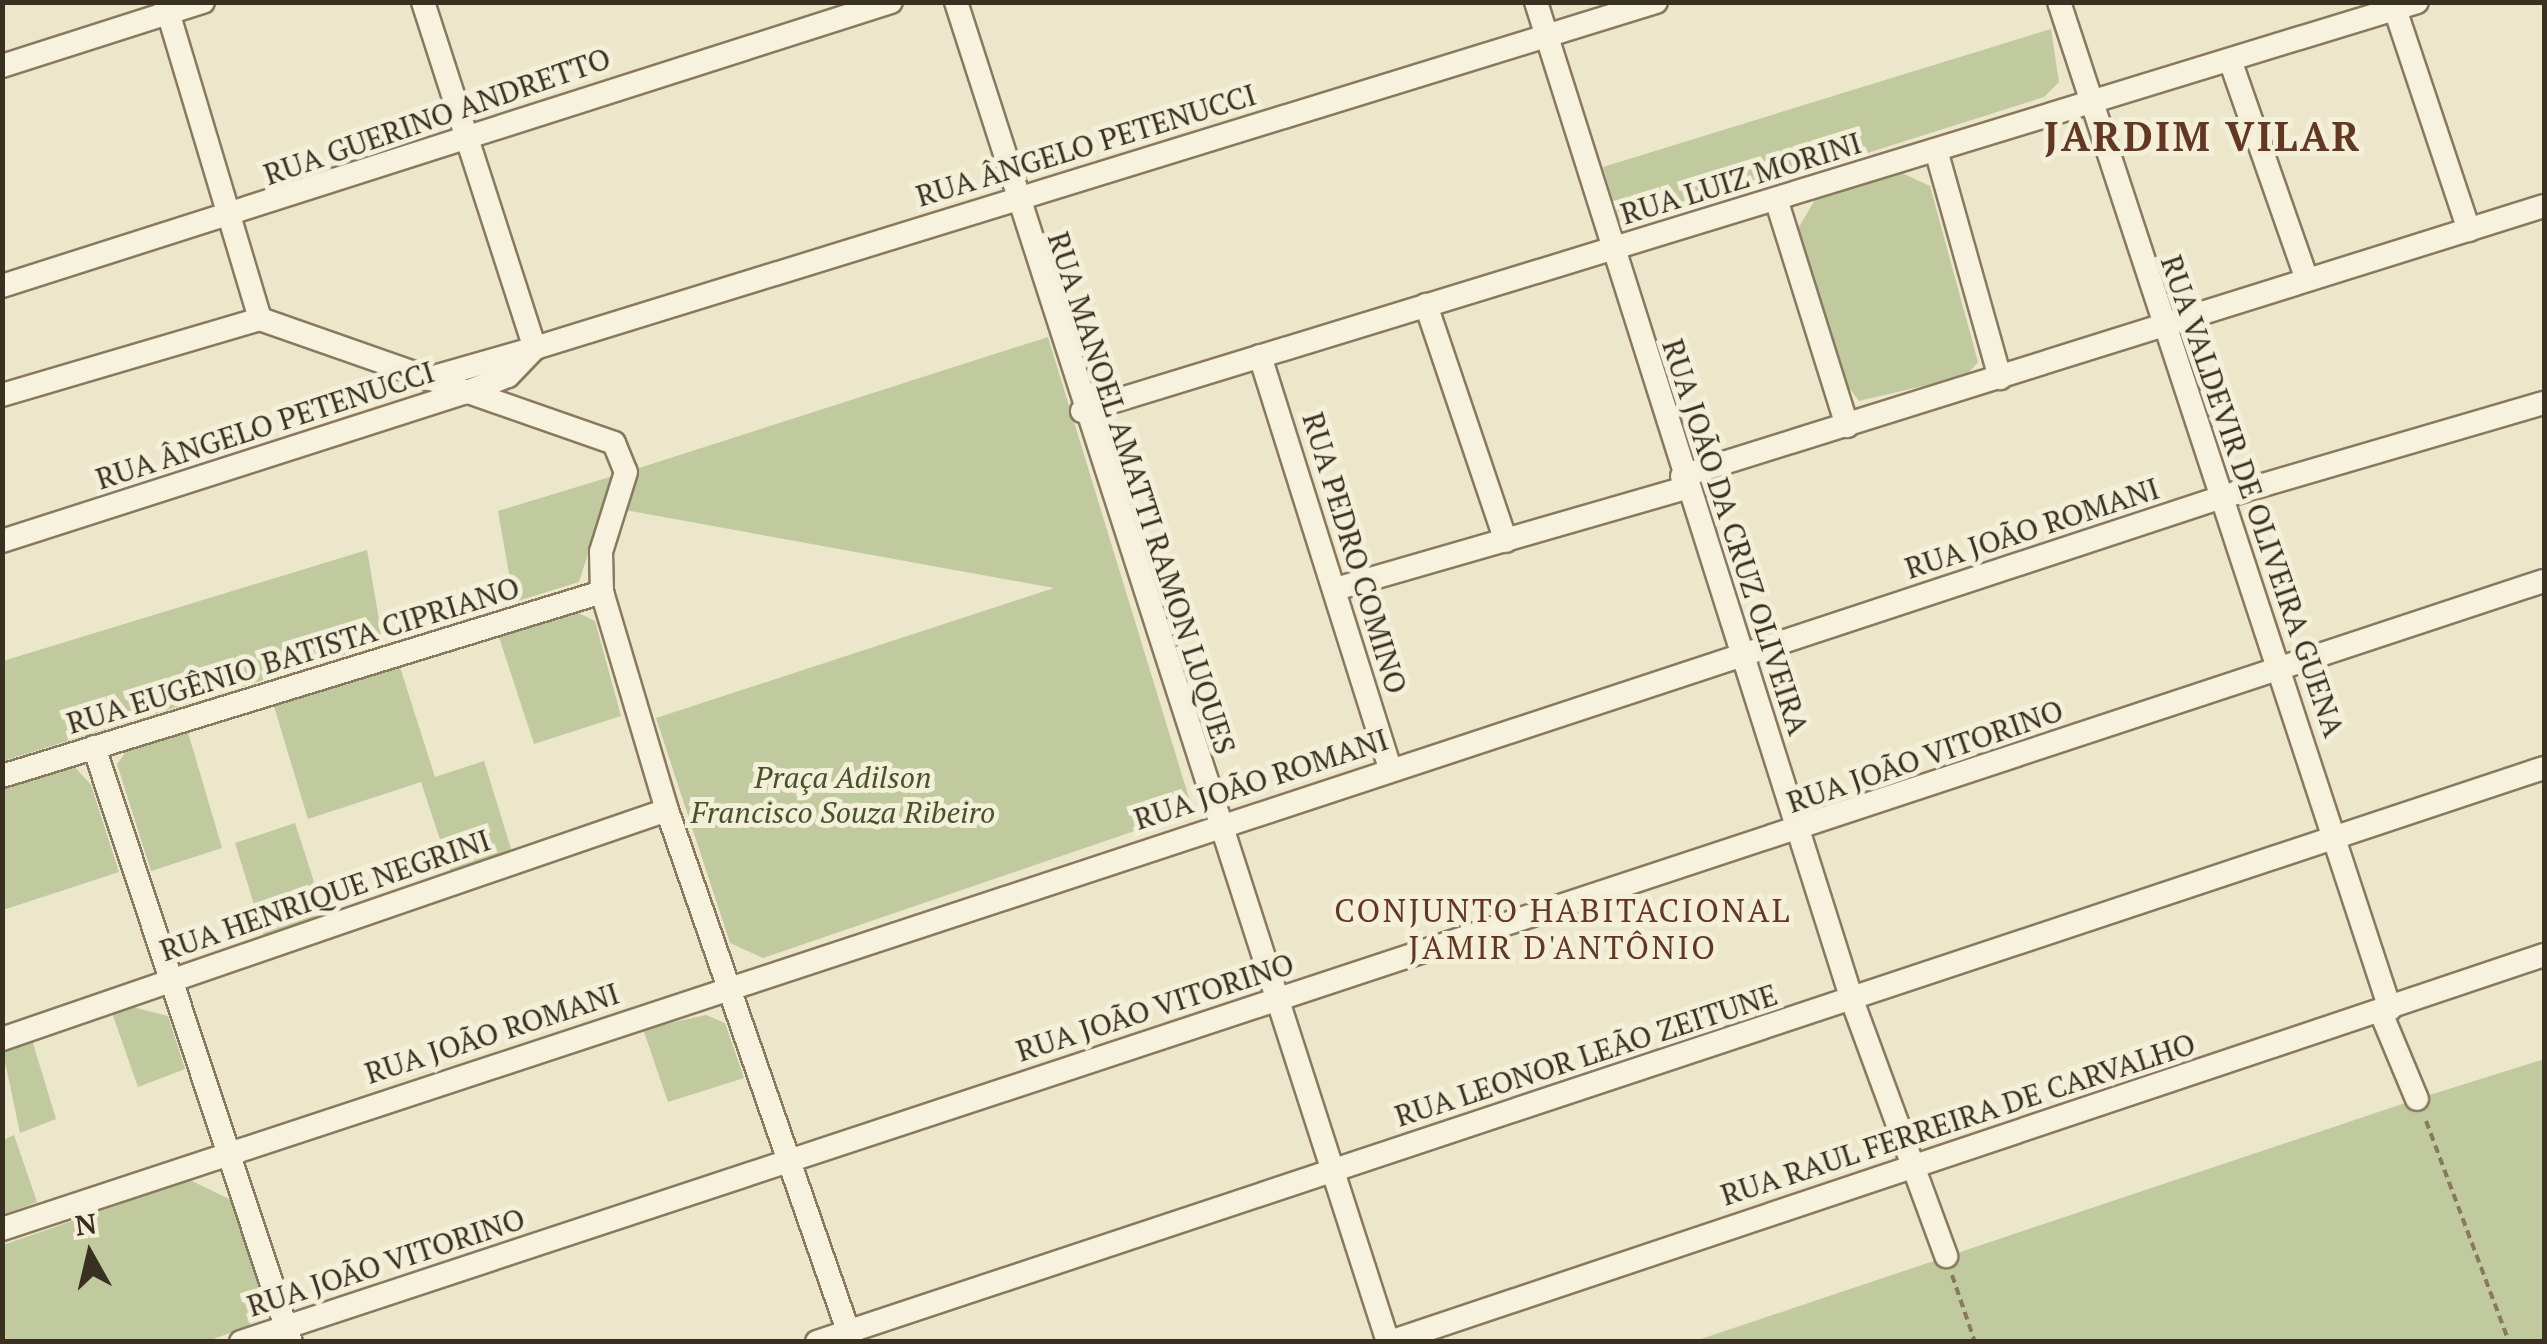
<!DOCTYPE html>
<meta charset="utf-8">
<style>
body{margin:0}
#map{position:relative;width:2547px;height:1344px;overflow:hidden;background:#ece6ca;font-family:"PT Serif",serif}
div>[style]{position:absolute}
[style*='--x']{left:calc(var(--x)*1px);top:calc(var(--y)*1px);width:calc(var(--w)*1px);rotate:calc(var(--a)*1deg)}
.green>*{inset:0;background:#c0ca9e}
.path>*{height:4px;margin-top:-2px;transform-origin:0;background:repeating-linear-gradient(90deg,#88795f 0 8px,transparent 0 13px)}
.roads{filter:drop-shadow(2px 0 #88795f) drop-shadow(-2px 0 #88795f) drop-shadow(0 2px #88795f) drop-shadow(0 -2px #88795f)}
.minor>*{height:22px;margin:-11px;padding:0 11px;transform-origin:11px;border-radius:11px;background:#f7f2dd}
span{translate:-50% -50%;white-space:nowrap;text-align:center;line-height:1.15;-webkit-text-stroke:10px #f4efd9;paint-order:stroke}
.street-label{font-size:30px;color:#393021}
.park-label{font-size:30px;color:#455529;font-style:italic}
.neighbourhood-label{font-size:32px;color:#633823;letter-spacing:2.5px}
.district-label{font-size:40px;color:#633823;font-weight:700;letter-spacing:2.5px}
.frame{position:absolute;inset:0;border:5px solid #393021;pointer-events:none}
.north{position:absolute;left:40px;top:1204px;width:100px;height:100px;-webkit-text-stroke:8px #f4efd9;paint-order:stroke;rotate:352deg;font-size:28px;font-weight:700;line-height:40px;text-align:center;color:#393021}
.north::after{content:'';display:block;margin:auto;width:35px;height:45px;background:#393021;clip-path:polygon(50% 0,100% 100%,50% 72%,0 100%)}
</style>
<div id="map">
<div class="green">
<i style="clip-path:polygon(2051px 29px,2059px 82px,2044px 97px,1662px 218px,1636px 223px,1616px 210px,1603px 167px)"></i>
<i style="clip-path:polygon(1902px 173px,1930px 186px,1978px 362px,1966px 376px,1859px 401px,1844px 381px,1797px 230px,1815px 200px)"></i>
<i style="clip-path:polygon(1048px 337px,1193px 811px,763px 958px,730px 943px,656px 718px,1054px 588px,625px 510px,639px 468px)"></i>
<i style="clip-path:polygon(613px 476px,579px 582px,514px 602px,498px 511px)"></i>
<i style="clip-path:polygon(367px 550px,383px 643px,3px 761px,3px 661px)"></i>
<i style="clip-path:polygon(574px 611px,595px 621px,621px 716px,534px 744px,498px 634px)"></i>
<i style="clip-path:polygon(399px 664px,435px 777px,484px 761px,512px 852px,451px 873px,421px 782px,308px 819px,273px 703px)"></i>
<i style="clip-path:polygon(187px 729px,222px 848px,151px 871px,117px 764px,130px 746px)"></i>
<i style="clip-path:polygon(74px 766px,91px 785px,119px 872px,3px 910px,2px 784px)"></i>
<i style="clip-path:polygon(295px 823px,325px 916px,264px 937px,235px 843px)"></i>
<i style="clip-path:polygon(124px 1005px,168px 1016px,185px 1069px,138px 1087px,111px 1010px)"></i>
<i style="clip-path:polygon(706px 1015px,725px 1023px,744px 1078px,668px 1102px,643px 1029px)"></i>
<i style="clip-path:polygon(32px 1040px,56px 1119px,20px 1133px,3px 1052px)"></i>
<i style="clip-path:polygon(2544px 1059px,2544px 1341px,1692px 1342px,2417px 1099px)"></i>
<i style="clip-path:polygon(14px 1135px,37px 1202px,5px 1214px,3px 1140px)"></i>
<i style="clip-path:polygon(190px 1180px,231px 1200px,265px 1299px,249px 1326px,208px 1341px,3px 1341px,3px 1245px)"></i>
</div>
<div class="path">
<i style="--x:2426;--y:1121;--w:236;--a:69.4"></i>
<i style="--x:1952;--y:1275;--w:71;--a:71.1"></i>
</div>
<div class="roads">
<div class="minor">
<i style="--x:165;--y:2;--w:331;--a:73.3"></i>
<i style="--x:423;--y:2;--w:364;--a:72.1"></i>
<i style="--x:535;--y:348;--w:112;--a:164"></i>
<i style="--x:956;--y:2;--w:1408;--a:72.13"></i>
<i style="--x:1536;--y:2;--w:1047;--a:72.43"></i>
<i style="--x:1852;--y:1000;--w:273;--a:69.8"></i>
<i style="--x:2059;--y:2;--w:1060;--a:71.8"></i>
<i style="--x:2395;--y:9;--w:233;--a:71.5"></i>
<i style="--x:2230;--y:60;--w:233;--a:70.7"></i>
<i style="--x:2;--y:66;--w:211;--a:-17.7"></i>
<i style="--x:1936;--y:150;--w:237;--a:74.3"></i>
<i style="--x:1776;--y:199;--w:238;--a:72.6"></i>
<i style="--x:2;--y:286;--w:933;--a:-17.72"></i>
<i style="--x:1426;--y:305;--w:249;--a:71.3"></i>
<i style="--x:1260;--y:356;--w:432;--a:72.5"></i>
<i style="--x:2;--y:395;--w:269;--a:-16.4"></i>
<i style="--x:260;--y:319;--w:375;--a:19.3"></i>
<i style="--x:614;--y:443;--w:31;--a:68"></i>
<i style="--x:626;--y:472;--w:84;--a:107.4"></i>
<i style="--x:601;--y:552;--w:40;--a:88.6"></i>
<i style="--x:602;--y:592;--w:227;--a:73.4"></i>
<i style="--x:667;--y:810;--w:563;--a:70.83"></i>
<i style="--x:1082;--y:411;--w:1396;--a:-17.03"></i>
<i style="--x:1682;--y:476;--w:903;--a:-17.39"></i>
<i style="--x:2;--y:541;--w:485;--a:-17.8"></i>
<i style="--x:464;--y:393;--w:47;--a:-21.1"></i>
<i style="--x:508;--y:376;--w:39;--a:-46"></i>
<i style="--x:535;--y:348;--w:1173;--a:-17.15"></i>
<i style="--x:1339;--y:588;--w:360;--a:-16.1"></i>
<i style="--x:94;--y:747;--w:627;--a:71.68"></i>
<i style="--x:2;--y:776;--w:628;--a:-17.05"></i>
<i style="--x:2381;--y:1013;--w:93;--a:67.3"></i>
<i style="--x:2;--y:1039;--w:703;--a:-19"></i>
<i style="--x:2;--y:1229;--w:2338;--a:-18.25"></i>
<i style="--x:2222;--y:497;--w:335;--a:-16.3"></i>
<i style="--x:241;--y:1342;--w:2425;--a:-18.29"></i>
<i style="--x:817;--y:1342;--w:1820;--a:-18.39"></i>
<i style="--x:1390;--y:1342;--w:1217;--a:-18.54"></i>
</div>
</div>
<div class="street-label">
<span style="left:437px;top:116px;rotate:-19deg">RUA GUERINO ANDRETTO</span>
<span style="left:1086px;top:145px;rotate:-17deg">RUA ÂNGELO PETENUCCI</span>
<span style="left:1741px;top:178px;rotate:-17deg">RUA LUIZ MORINI</span>
<span style="left:265px;top:425px;rotate:-18deg">RUA ÂNGELO PETENUCCI</span>
<span style="left:1142px;top:493px;rotate:72deg">RUA MANOEL AMATTI RAMON LUQUES</span>
<span style="left:2253px;top:496px;rotate:71deg">RUA VALDEVIR DE OLIVEIRA GUENA</span>
<span style="left:2032px;top:528px;rotate:-18deg">RUA JOÃO ROMANI</span>
<span style="left:1736px;top:537px;rotate:72deg">RUA JOÃO DA CRUZ OLIVEIRA</span>
<span style="left:1355px;top:553px;rotate:73deg">RUA PEDRO COMINO</span>
<span style="left:293px;top:655px;rotate:-17deg">RUA EUGÊNIO BATISTA CIPRIANO</span>
<span style="left:1925px;top:756px;rotate:-19deg">RUA JOÃO VITORINO</span>
<span style="left:1261px;top:779px;rotate:-18deg">RUA JOÃO ROMANI</span>
<span style="left:325px;top:895px;rotate:-19deg">RUA HENRIQUE NEGRINI</span>
<span style="left:1155px;top:1007px;rotate:-18deg">RUA JOÃO VITORINO</span>
<span style="left:492px;top:1033px;rotate:-18deg">RUA JOÃO ROMANI</span>
<span style="left:1586px;top:1055px;rotate:-18deg">RUA LEONOR LEÃO ZEITUNE</span>
<span style="left:1958px;top:1119px;rotate:-18deg">RUA RAUL FERREIRA DE CARVALHO</span>
<span style="left:386px;top:1262px;rotate:-18deg">RUA JOÃO VITORINO</span>
</div>
<div class="park-label">
<span style="left:843px;top:794px">Praça Adilson<br>Francisco Souza Ribeiro</span>
</div>
<div class="neighbourhood-label">
<span style="left:1563px;top:929px">CONJUNTO HABITACIONAL<br>JAMIR D'ANTÔNIO</span>
</div>
<div class="district-label">
<span style="left:2203px;top:136px">JARDIM VILAR</span>
</div>
<div class="frame"></div>
<div class="north">N</div>
</div>
